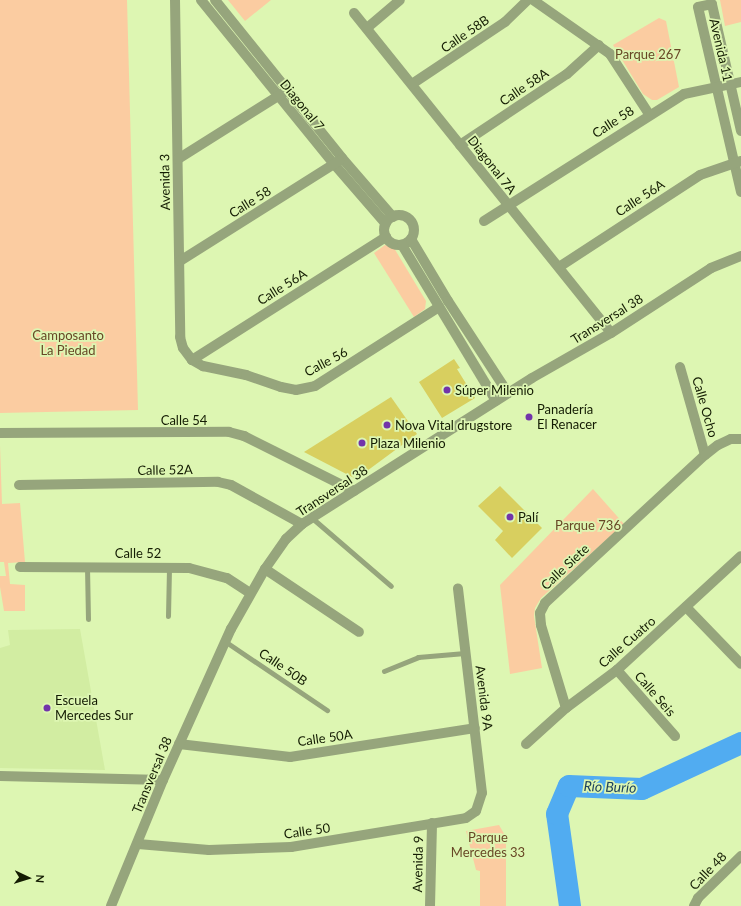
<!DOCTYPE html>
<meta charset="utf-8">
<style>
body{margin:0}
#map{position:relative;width:741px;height:906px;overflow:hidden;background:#ddf6b2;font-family:Lato,sans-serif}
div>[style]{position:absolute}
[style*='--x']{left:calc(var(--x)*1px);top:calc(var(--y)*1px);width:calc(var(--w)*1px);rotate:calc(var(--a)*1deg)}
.built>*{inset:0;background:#d2eda2}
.green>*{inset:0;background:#fbcca1}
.river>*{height:22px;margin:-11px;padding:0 11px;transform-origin:11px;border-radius:11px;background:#51acf1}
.building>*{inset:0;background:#d8cf5f}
.service>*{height:5px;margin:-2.5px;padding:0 2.5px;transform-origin:2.5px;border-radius:2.5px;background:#96a57c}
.minor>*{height:10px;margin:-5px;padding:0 5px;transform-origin:5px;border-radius:5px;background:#96a57c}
.minor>.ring{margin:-5px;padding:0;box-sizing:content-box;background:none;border:10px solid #96a57c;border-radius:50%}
.dots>*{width:11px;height:11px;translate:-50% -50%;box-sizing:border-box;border:2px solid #ddf6b2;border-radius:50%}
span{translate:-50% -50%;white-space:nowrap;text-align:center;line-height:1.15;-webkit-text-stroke:3.5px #ddf6b2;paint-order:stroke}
.street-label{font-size:13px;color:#141c03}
.park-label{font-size:13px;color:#684726}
.poi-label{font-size:13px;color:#141c03}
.left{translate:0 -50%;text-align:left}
.water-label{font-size:14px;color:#1d425e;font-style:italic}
.north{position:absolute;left:8px;top:858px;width:40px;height:40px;-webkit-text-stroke:3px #ddf6b2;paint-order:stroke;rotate:94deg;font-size:11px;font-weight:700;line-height:16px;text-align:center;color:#141c03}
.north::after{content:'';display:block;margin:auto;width:14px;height:18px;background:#141c03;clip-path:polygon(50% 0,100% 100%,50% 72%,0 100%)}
</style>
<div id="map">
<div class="built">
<i style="clip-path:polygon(80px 629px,105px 770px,0 768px,0 648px,10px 645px,8px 630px)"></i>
</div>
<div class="green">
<i style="clip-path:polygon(0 0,127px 0,138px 410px,0 413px)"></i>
<i style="clip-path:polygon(228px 0,271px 0,245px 21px)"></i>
<i style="clip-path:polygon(720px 0,741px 0,741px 22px,725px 26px)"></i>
<i style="clip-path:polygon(659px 18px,666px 21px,679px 87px,657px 100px,652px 100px,643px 94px,613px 45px)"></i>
<i style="clip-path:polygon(385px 245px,394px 248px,426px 301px,425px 309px,414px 317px,374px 253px)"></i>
<i style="clip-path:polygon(0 445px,2px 504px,20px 503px,25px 562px,8px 563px,10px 584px,25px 585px,25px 611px,4px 611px,0 587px,0 576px,6px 576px,4px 562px,0 562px)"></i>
<i style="clip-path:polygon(593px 489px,624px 524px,541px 598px,535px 608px,534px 616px,542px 668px,510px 674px,500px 585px)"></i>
<i style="clip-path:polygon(499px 825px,506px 837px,506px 906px,480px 906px,480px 871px,476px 870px,466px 831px)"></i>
</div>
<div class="river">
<i style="--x:570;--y:906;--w:93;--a:-98"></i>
<i style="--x:557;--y:814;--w:30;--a:-67"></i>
<i style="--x:569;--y:786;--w:73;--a:2.4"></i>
<i style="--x:642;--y:789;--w:109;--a:-24.9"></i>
</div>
<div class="building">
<i style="clip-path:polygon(454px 359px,460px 368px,457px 369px,475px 398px,442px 418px,419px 382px)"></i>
<i style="clip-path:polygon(391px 397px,417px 434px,356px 479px,304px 452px)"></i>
<i style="clip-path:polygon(500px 486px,542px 528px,512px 558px,495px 540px,503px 531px,478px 506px)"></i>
</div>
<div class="service">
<i style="--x:312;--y:518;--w:104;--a:40.7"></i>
<i style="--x:87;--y:567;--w:52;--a:88.9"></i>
<i style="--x:168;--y:616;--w:49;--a:-88.8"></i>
<i style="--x:226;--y:642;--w:122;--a:34"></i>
<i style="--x:384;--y:671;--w:37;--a:-22"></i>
<i style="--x:418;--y:657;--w:47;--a:-4.9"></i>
</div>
<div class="minor">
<i style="--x:175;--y:0;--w:337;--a:89.1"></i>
<i style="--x:180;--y:337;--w:11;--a:75"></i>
<i style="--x:183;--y:348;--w:15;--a:53"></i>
<i style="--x:192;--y:360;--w:13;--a:29"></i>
<i style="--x:203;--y:366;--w:44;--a:11.8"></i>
<i style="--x:246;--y:375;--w:37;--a:19"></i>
<i style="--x:281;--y:387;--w:15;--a:11"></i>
<i style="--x:296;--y:390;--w:19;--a:-12"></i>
<i style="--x:315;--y:386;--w:147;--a:-32.5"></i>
<i style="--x:201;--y:0;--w:211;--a:51"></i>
<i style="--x:334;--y:164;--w:79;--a:49.1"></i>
<i style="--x:215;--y:0;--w:203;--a:51.2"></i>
<i style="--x:342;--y:158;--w:78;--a:49.2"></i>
<i style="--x:533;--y:0;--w:94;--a:35"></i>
<i style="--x:610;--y:54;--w:72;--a:57"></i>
<i style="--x:354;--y:13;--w:410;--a:51.2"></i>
<i style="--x:367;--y:28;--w:43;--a:-40.3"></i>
<i style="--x:412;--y:84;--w:112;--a:-33.7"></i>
<i style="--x:505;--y:22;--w:32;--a:-44"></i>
<i style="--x:741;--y:131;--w:130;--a:-102.9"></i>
<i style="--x:712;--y:4;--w:14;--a:168"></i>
<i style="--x:698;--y:7;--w:190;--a:76.9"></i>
<i style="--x:460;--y:145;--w:128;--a:-33.6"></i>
<i style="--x:567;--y:74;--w:43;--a:-42.2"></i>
<i style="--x:178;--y:159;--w:124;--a:-32.2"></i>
<i class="ring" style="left:384px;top:215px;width:20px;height:20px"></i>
<i style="--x:484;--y:221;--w:237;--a:-32.4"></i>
<i style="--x:684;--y:94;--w:58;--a:-11.9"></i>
<i style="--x:411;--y:239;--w:72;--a:59.2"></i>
<i style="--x:448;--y:301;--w:110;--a:56.9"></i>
<i style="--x:402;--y:245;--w:182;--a:58.9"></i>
<i style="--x:180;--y:261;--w:188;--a:-32.2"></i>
<i style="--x:559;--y:267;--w:168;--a:-33.1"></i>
<i style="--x:700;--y:175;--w:43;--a:-18.9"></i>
<i style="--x:192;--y:360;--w:230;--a:-32.4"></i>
<i style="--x:680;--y:367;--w:91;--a:74.1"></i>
<i style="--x:0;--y:433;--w:229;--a:-0.3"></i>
<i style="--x:229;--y:432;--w:16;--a:15"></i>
<i style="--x:244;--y:436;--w:123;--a:26.6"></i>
<i style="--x:19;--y:485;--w:199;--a:-0.9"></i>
<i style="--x:218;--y:482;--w:13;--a:13"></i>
<i style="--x:231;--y:485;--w:81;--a:28.8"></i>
<i style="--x:20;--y:567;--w:169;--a:0.3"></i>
<i style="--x:189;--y:568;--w:39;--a:15"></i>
<i style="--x:227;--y:578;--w:27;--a:33"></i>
<i style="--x:265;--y:569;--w:113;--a:33.8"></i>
<i style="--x:686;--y:607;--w:79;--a:46"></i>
<i style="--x:617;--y:670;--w:88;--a:48.7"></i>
<i style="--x:566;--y:708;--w:87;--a:-106.8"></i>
<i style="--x:541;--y:625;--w:12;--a:-95"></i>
<i style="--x:540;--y:613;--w:11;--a:-63"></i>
<i style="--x:545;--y:603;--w:218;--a:-42.8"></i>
<i style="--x:705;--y:455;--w:16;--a:-38"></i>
<i style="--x:718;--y:445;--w:14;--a:-25"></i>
<i style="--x:731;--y:439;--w:10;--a:0"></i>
<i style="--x:179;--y:744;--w:112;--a:6.7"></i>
<i style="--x:290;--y:757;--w:187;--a:-8.9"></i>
<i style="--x:526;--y:744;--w:54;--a:-42"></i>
<i style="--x:566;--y:708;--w:64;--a:-36.7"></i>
<i style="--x:617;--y:670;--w:168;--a:-42.6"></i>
<i style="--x:0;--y:776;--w:163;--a:1.4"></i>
<i style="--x:138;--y:844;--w:71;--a:4.8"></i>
<i style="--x:209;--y:850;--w:82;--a:-2.1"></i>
<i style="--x:291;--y:847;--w:177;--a:-9.4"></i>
<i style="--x:466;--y:818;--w:12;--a:-35"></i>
<i style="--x:476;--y:811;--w:19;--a:-72"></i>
<i style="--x:482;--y:793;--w:206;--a:-96.7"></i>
<i style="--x:111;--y:906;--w:136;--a:-67.6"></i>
<i style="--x:163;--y:780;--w:166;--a:-65.8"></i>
<i style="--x:231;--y:629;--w:69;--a:-60.5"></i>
<i style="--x:265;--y:569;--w:37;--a:-55"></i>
<i style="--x:286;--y:539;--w:22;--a:-43"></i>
<i style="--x:302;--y:524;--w:272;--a:-32.4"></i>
<i style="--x:532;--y:378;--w:91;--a:-29.7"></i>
<i style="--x:611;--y:333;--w:119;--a:-33"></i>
<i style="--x:711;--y:268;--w:32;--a:-22"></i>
<i style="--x:430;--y:906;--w:83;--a:-88.6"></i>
<i style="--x:694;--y:906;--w:9;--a:-63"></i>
<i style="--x:698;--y:898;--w:60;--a:-44.3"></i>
</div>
<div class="dots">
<i style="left:447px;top:390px;background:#7234aa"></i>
<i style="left:529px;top:417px;background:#7234aa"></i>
<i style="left:387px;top:425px;background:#7234aa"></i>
<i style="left:362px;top:443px;background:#7234aa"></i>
<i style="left:510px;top:517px;background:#7234aa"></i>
<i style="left:47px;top:708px;background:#7234aa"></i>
</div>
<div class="street-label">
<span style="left:465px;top:34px;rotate:-34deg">Calle 58B</span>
<span style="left:721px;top:50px;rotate:77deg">Avenida 11</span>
<span style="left:524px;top:87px;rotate:-34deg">Calle 58A</span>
<span style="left:302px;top:105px;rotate:51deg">Diagonal 7</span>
<span style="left:613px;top:122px;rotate:-33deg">Calle 58</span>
<span style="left:492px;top:165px;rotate:52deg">Diagonal 7A</span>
<span style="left:165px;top:182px;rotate:-91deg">Avenida 3</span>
<span style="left:640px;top:198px;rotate:-33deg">Calle 56A</span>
<span style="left:250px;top:202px;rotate:-32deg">Calle 58</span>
<span style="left:282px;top:287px;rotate:-32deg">Calle 56A</span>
<span style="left:607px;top:319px;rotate:-32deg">Transversal 38</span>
<span style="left:326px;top:362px;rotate:-28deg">Calle 56</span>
<span style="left:705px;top:407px;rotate:74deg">Calle Ocho</span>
<span style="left:184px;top:420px">Calle 54</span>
<span style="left:165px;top:470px;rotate:-1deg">Calle 52A</span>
<span style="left:332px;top:491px;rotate:-33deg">Transversal 38</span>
<span style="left:138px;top:553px">Calle 52</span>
<span style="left:565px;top:567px;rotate:-43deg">Calle Siete</span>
<span style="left:627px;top:642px;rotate:-41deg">Calle Cuatro</span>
<span style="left:283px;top:667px;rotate:34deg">Calle 50B</span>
<span style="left:655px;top:694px;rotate:49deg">Calle Seis</span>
<span style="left:484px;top:698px;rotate:83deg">Avenida 9A</span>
<span style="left:325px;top:738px;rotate:-8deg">Calle 50A</span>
<span style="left:152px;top:775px;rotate:-67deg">Transversal 38</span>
<span style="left:307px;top:831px;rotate:-8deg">Calle 50</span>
<span style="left:418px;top:864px;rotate:-89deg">Avenida 9</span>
<span style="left:708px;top:871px;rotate:-46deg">Calle 48</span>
</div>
<div class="park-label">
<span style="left:648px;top:54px">Parque 267</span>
<span style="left:68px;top:343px">Camposanto<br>La Piedad</span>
<span style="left:588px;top:525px">Parque 736</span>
<span style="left:488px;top:845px">Parque<br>Mercedes 33</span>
</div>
<div class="poi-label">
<span class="left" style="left:455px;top:390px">Súper Milenio</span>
<span class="left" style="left:537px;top:417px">Panadería<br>El Renacer</span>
<span class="left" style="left:395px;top:425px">Nova Vital drugstore</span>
<span class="left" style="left:370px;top:443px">Plaza Milenio</span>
<span class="left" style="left:518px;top:517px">Palí</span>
<span class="left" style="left:55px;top:708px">Escuela<br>Mercedes Sur</span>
</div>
<div class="water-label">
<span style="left:610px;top:787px;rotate:2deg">Río Burío</span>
</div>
<div class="north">N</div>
</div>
